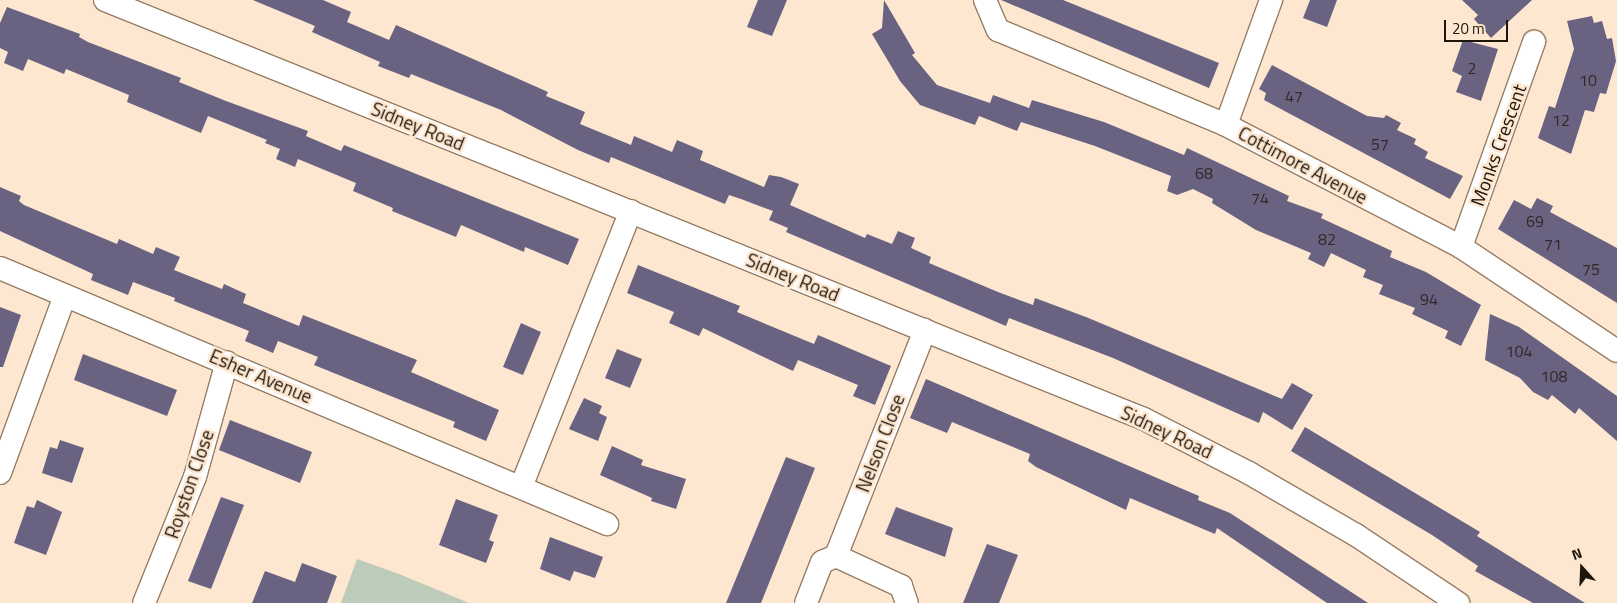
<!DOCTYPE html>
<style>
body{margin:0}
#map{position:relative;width:1617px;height:603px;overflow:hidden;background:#fde7d1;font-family:"Titillium Web",sans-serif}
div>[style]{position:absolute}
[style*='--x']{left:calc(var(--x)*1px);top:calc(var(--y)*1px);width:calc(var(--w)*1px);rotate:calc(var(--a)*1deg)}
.green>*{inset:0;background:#bdccb8}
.building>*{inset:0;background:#696381}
.roads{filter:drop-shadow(1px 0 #967d63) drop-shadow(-1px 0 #967d63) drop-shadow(0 1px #967d63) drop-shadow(0 -1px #967d63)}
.minor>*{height:22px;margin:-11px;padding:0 11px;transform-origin:11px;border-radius:11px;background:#fff}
span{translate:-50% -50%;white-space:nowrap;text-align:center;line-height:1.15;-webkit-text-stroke:5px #fde7d1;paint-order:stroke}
.number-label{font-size:16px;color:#312828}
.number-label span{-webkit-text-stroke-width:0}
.street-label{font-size:19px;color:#1e150b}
.north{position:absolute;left:1557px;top:543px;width:50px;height:50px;-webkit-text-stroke:4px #fde7d1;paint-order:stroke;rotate:340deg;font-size:14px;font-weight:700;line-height:20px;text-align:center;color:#1e150b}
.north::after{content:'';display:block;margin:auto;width:18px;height:22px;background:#1e150b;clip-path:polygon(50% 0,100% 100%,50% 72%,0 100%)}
.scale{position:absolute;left:1444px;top:20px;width:64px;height:22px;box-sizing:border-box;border:2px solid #1e150b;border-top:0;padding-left:6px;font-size:15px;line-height:18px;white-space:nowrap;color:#1e150b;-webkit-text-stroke:4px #fde7d1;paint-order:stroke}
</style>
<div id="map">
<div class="green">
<i style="clip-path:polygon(357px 559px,399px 574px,469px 603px,341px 603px)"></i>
</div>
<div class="building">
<i style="clip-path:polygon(253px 0,323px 0,351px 12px,347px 22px,389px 40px,396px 25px,548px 92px,546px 96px,585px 112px,580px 124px,631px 145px,634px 136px,672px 152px,677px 140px,703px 151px,700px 160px,764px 187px,769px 175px,781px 177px,799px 184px,790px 205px,865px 238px,867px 234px,892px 244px,898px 231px,915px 238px,911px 248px,931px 257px,929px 263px,998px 292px,1033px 305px,1035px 298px,1086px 317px,1282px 399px,1292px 383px,1313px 395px,1292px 430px,1263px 412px,1259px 423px,1113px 358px,1009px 318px,1006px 326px,786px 232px,788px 228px,769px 220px,773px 211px,741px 199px,729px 195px,725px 204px,611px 157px,609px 163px,578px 150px,501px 110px,411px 74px,409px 78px,378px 66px,380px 62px,312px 32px,315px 26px)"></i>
<i style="clip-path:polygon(758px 0,787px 0,772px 36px,747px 27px)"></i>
<i style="clip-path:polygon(884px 0,915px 53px,912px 55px,937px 85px,990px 103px,993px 95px,1029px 108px,1032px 100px,1104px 122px,1184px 155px,1187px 148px,1289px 196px,1287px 201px,1323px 214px,1321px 218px,1392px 251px,1390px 257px,1426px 272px,1481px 305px,1461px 346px,1445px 338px,1448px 331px,1412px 314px,1415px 308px,1379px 294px,1383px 285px,1363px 277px,1366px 270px,1331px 253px,1324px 267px,1308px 259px,1311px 253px,1256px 230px,1212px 203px,1213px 199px,1193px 189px,1177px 195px,1167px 191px,1171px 176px,1095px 146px,1021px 122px,1017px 131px,979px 116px,975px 125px,920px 105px,900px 81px,872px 34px,882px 28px)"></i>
<i style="clip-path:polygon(1001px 0,1063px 0,1219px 63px,1209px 88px)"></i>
<i style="clip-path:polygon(1310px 0,1337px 0,1327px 27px,1303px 18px)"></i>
<i style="clip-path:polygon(1462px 0,1532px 0,1491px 38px,1474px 19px,1478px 15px)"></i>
<i style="clip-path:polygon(7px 7px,80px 34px,79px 37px,88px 42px,181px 78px,179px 82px,226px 101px,308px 131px,306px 136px,341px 151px,344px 145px,579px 239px,568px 265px,525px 247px,524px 252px,461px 225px,456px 237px,392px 211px,393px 208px,353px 191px,356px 183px,298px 159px,295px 167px,276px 159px,280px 149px,265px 143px,267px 140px,208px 116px,201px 133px,127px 102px,129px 95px,66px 69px,64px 74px,28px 59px,23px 71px,4px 63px,8px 52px,0 48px,0 23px)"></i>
<i style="clip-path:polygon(1592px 16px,1594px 23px,1602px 21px,1607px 39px,1612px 38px,1616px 61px,1606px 94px,1600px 93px,1594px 112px,1585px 110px,1571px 154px,1538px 138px,1549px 106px,1555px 108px,1574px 49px,1567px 21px)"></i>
<i style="clip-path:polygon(1463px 40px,1498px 49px,1481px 101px,1456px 92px,1462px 76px,1452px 71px)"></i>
<i style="clip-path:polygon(1272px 65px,1367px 116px,1384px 118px,1386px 115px,1401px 123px,1397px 130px,1416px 139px,1414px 144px,1428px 152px,1425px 158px,1463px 176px,1450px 199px,1264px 100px,1266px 93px,1259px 89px)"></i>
<i style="clip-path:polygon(0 187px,21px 196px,19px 201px,24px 205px,117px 244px,119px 239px,153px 254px,156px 247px,180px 257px,174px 270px,222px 289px,224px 284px,246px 294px,243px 303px,299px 326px,303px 315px,417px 360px,411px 372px,499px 410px,486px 441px,453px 427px,455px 422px,314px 365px,318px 357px,278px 341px,273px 353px,245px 341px,249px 331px,174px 301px,175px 298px,133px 282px,128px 295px,91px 280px,93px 274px,0 231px)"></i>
<i style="clip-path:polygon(1537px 198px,1553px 206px,1550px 212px,1617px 248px,1617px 303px,1498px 229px,1514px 200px,1531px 209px)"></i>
<i style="clip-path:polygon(638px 265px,740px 306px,737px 312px,814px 344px,818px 335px,891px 366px,875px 405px,853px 396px,858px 385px,798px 360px,793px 371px,703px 328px,699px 336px,669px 323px,674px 312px,627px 293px)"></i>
<i style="clip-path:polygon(0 307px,21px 315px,3px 367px,0 367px)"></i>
<i style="clip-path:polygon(1490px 314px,1519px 327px,1617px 396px,1617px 441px,1579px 408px,1575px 414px,1552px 395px,1548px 400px,1533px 392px,1520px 378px,1485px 360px)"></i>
<i style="clip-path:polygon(521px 323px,541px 332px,523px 375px,503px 367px)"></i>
<i style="clip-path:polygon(617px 349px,642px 359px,630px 388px,605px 378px)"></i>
<i style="clip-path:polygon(83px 354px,177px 390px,167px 416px,74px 380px)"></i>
<i style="clip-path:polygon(926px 379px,1199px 496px,1198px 500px,1230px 513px,1368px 603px,1327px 603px,1217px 528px,1215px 534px,1130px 498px,1126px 510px,1036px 467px,1028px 461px,1030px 454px,952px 422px,947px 433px,910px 418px)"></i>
<i style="clip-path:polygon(584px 398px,602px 406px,599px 413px,607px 417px,598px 441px,569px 429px)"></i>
<i style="clip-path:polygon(230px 420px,312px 452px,300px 483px,219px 450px)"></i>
<i style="clip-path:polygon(1305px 427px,1480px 532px,1477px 536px,1585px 603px,1533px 603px,1475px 571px,1478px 566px,1432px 535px,1291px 451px)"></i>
<i style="clip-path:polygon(60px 440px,84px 448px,72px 483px,42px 473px,50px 447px,57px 449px)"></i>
<i style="clip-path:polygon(612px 446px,643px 460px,641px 465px,686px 479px,676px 509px,651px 501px,652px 498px,600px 475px)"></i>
<i style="clip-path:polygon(786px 457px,815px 468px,761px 603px,726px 603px)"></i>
<i style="clip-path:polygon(221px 497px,244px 505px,211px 589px,188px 581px)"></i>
<i style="clip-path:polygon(456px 499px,498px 515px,489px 540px,494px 542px,486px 563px,439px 545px)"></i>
<i style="clip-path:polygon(37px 500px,62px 512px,46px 555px,14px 543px,27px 506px,34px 508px)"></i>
<i style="clip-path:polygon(896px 507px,953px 528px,945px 557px,885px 534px)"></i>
<i style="clip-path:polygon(550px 537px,603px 557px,595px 578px,574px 571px,570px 581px,540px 569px)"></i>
<i style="clip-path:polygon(987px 544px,1018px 555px,999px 603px,963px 603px)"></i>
<i style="clip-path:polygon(302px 563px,337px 576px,327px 603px,252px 603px,265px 571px,295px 582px)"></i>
</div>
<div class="roads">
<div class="minor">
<i style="--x:105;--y:0;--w:1120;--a:21.96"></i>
<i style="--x:1144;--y:419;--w:118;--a:27.2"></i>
<i style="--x:1249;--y:473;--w:124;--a:30.1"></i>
<i style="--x:1356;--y:535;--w:123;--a:33.7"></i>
<i style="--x:985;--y:0;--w:33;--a:67"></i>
<i style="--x:998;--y:30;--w:247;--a:22.6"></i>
<i style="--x:1226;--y:125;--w:265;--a:27.4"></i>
<i style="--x:1461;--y:247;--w:187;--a:33.7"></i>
<i style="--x:1226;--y:125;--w:133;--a:-70.2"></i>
<i style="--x:1461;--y:247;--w:218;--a:-70.4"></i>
<i style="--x:0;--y:268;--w:659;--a:22.87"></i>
<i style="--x:0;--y:473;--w:189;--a:-69.9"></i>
<i style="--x:521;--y:487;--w:297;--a:-68.3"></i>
<i style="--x:836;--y:556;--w:72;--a:24.8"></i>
<i style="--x:901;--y:586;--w:18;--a:71"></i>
<i style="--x:144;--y:603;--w:136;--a:-68"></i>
<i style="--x:195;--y:477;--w:119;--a:-74.5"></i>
<i style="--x:806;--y:603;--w:44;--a:-68.7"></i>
<i style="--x:822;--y:562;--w:15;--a:-23"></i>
<i style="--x:836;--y:556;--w:243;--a:-68.5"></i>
</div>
</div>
<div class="number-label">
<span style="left:1472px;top:68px">2</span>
<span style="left:1588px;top:80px">10</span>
<span style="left:1294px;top:96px">47</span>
<span style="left:1561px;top:120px">12</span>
<span style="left:1380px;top:144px">57</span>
<span style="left:1204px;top:173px">68</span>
<span style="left:1260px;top:198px">74</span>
<span style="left:1535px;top:221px">69</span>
<span style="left:1327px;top:239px">82</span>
<span style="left:1553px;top:244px">71</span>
<span style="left:1591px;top:269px">75</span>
<span style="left:1429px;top:299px">94</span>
<span style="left:1519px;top:351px">104</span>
<span style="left:1554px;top:376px">108</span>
</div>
<div class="street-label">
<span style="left:418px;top:126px;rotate:22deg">Sidney Road</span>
<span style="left:1498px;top:145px;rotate:-70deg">Monks Crescent</span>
<span style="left:1303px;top:165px;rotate:28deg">Cottimore Avenue</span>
<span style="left:793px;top:277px;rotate:22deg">Sidney Road</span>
<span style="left:261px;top:376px;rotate:23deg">Esher Avenue</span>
<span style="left:1167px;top:432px;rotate:25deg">Sidney Road</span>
<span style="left:880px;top:443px;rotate:-69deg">Nelson Close</span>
<span style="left:189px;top:484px;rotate:-71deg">Royston Close</span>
</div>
<div class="north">N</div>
<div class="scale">20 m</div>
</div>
